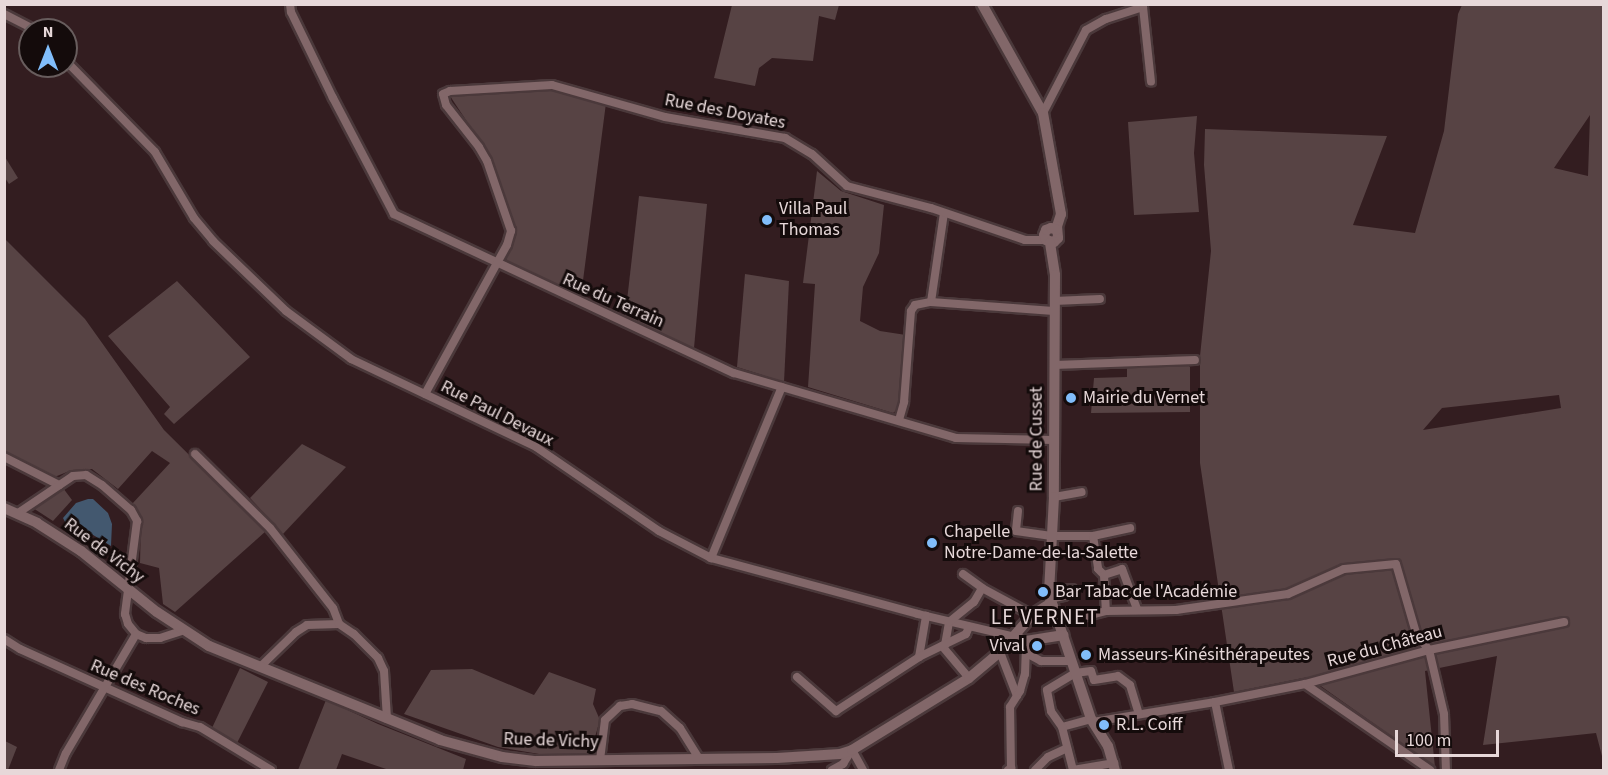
<!DOCTYPE html>
<meta charset="utf-8">
<style>
body{margin:0}
#map{position:relative;width:1608px;height:775px;overflow:hidden;background:#331d20;font-family:"Source Sans 3",sans-serif}
div>[style]{position:absolute}
[style*='--x']{left:calc(var(--x)*1px);top:calc(var(--y)*1px);width:calc(var(--w)*1px);rotate:calc(var(--a)*1deg)}
.green>*{inset:0;background:#574344}
.water>*{inset:0;background:#43586f}
.roads{filter:drop-shadow(2px 0 #4b393b) drop-shadow(-2px 0 #4b393b) drop-shadow(0 2px #4b393b) drop-shadow(0 -2px #4b393b)}
.street>*{height:8px;margin:-4px;padding:0 4px;transform-origin:4px;border-radius:4px;background:#826769}
.secondary>*{height:10px;margin:-5px;padding:0 5px;transform-origin:5px;border-radius:5px;background:#826769}
.dots>*{width:16px;height:16px;translate:-50% -50%;box-sizing:border-box;border:3px solid #140b0b;border-radius:50%}
span{translate:-50% -50%;white-space:nowrap;text-align:center;line-height:1.15;-webkit-text-stroke:6px #140b0b;paint-order:stroke}
.street-label{font-size:18px;color:#e7d8d9}
.poi-label{font-size:18px;color:#e7d8d9}
.left{translate:0 -50%;text-align:left}
.right{translate:-100% -50%;text-align:right}
.quarter-label{font-size:21px;color:#e7d8d9;letter-spacing:1.5px}
.frame{position:absolute;inset:0;border:6px solid #e7d8d9;pointer-events:none}
.north{position:absolute;left:18px;top:18px;width:60px;height:60px;box-sizing:border-box;background:#140b0b;border:2px solid #685d5d;border-radius:50%;rotate:0deg;font-size:16px;font-weight:700;line-height:24px;text-align:center;color:#e7d8d9}
.north::after{content:'';display:block;margin:auto;width:21px;height:27px;background:#81bdfa;clip-path:polygon(50% 0,100% 100%,50% 72%,0 100%)}
.scale{position:absolute;left:1395px;top:730px;width:104px;height:27px;box-sizing:border-box;border:3px solid #e7d8d9;border-top:0;padding-left:8px;font-size:18px;line-height:21px;white-space:nowrap;color:#e7d8d9;-webkit-text-stroke:4px #140b0b;paint-order:stroke}
</style>
<div id="map">
<div class="green">
<i style="clip-path:polygon(791px 4px,839px 5px,835px 20px,819px 16px,813px 61px,772px 58px,759px 68px,755px 86px,714px 78px,732px 5px)"></i>
<i style="clip-path:polygon(evenodd,1462px 5px,1603px 5px,1603px 760px,1596px 733px,1483px 745px,1497px 656px,1425px 671px,1435px 767px,1308px 677px,1234px 692px,1200px 463px,1200px 356px,1211px 251px,1204px 165px,1205px 129px,1387px 136px,1353px 225px,1415px 233px,1444px 131px,1458px 14px,1462px 5px,1590px 115px,1588px 176px,1554px 168px,1590px 115px,1462px 5px,1559px 395px,1561px 408px,1423px 430px,1442px 408px,1559px 395px)"></i>
<i style="clip-path:polygon(548px 89px,606px 103px,581px 296px,506px 261px,515px 229px,491px 158px,450px 96px)"></i>
<i style="clip-path:polygon(1197px 116px,1194px 153px,1199px 212px,1134px 215px,1128px 122px)"></i>
<i style="clip-path:polygon(5px 157px,18px 178px,9px 184px,5px 178px)"></i>
<i style="clip-path:polygon(817px 171px,841px 191px,884px 205px,879px 253px,863px 287px,860px 321px,880px 331px,906px 335px,902px 406px,893px 413px,808px 387px,815px 284px,803px 283px)"></i>
<i style="clip-path:polygon(639px 196px,707px 204px,694px 348px,625px 318px)"></i>
<i style="clip-path:polygon(4px 238px,85px 319px,164px 430px,266px 531px,175px 612px,163px 604px,159px 568px,140px 563px,141px 519px,132px 504px,170px 463px,152px 451px,118px 489px,92px 469px,72px 470px,52px 478px,5px 453px)"></i>
<i style="clip-path:polygon(745px 274px,789px 281px,784px 382px,737px 367px)"></i>
<i style="clip-path:polygon(177px 281px,250px 357px,174px 424px,164px 414px,170px 407px,108px 336px)"></i>
<i style="clip-path:polygon(1127px 364px,1187px 364px,1190px 367px,1190px 412px,1091px 413px,1094px 378px,1127px 377px)"></i>
<i style="clip-path:polygon(302px 444px,346px 467px,283px 534px,250px 498px)"></i>
<i style="clip-path:polygon(63px 488px,72px 500px,53px 521px,33px 508px)"></i>
<i style="clip-path:polygon(240px 668px,268px 682px,237px 743px,212px 728px)"></i>
<i style="clip-path:polygon(472px 669px,534px 695px,549px 672px,596px 689px,593px 704px,600px 720px,590px 754px,539px 754px,498px 747px,404px 714px,431px 670px)"></i>
<i style="clip-path:polygon(326px 700px,378px 724px,466px 759px,463px 770px,389px 770px,342px 754px,336px 770px,298px 770px)"></i>
<i style="clip-path:polygon(5px 741px,17px 747px,8px 770px,5px 770px)"></i>
</div>
<div class="water">
<i style="clip-path:polygon(88px 499px,93px 499px,108px 513px,112px 524px,111px 546px,77px 525px,65px 522px,63px 518px,76px 503px)"></i>
</div>
<div class="roads">
<div class="street">
<i style="--x:290;--y:4;--w:8;--a:83"></i>
<i style="--x:291;--y:12;--w:96;--a:64"></i>
<i style="--x:333;--y:98;--w:131;--a:62.3"></i>
<i style="--x:394;--y:214;--w:375;--a:25.1"></i>
<i style="--x:734;--y:373;--w:231;--a:16.3"></i>
<i style="--x:956;--y:438;--w:98;--a:1.2"></i>
<i style="--x:4;--y:14;--w:35;--a:27"></i>
<i style="--x:66;--y:61;--w:127;--a:45.6"></i>
<i style="--x:155;--y:152;--w:77;--a:59.4"></i>
<i style="--x:194;--y:218;--w:30;--a:50"></i>
<i style="--x:213;--y:241;--w:101;--a:43.8"></i>
<i style="--x:286;--y:311;--w:81;--a:36.4"></i>
<i style="--x:351;--y:359;--w:205;--a:25.4"></i>
<i style="--x:536;--y:447;--w:149;--a:34.3"></i>
<i style="--x:659;--y:531;--w:59;--a:27.4"></i>
<i style="--x:711;--y:558;--w:214;--a:15.1"></i>
<i style="--x:918;--y:614;--w:100;--a:13.3"></i>
<i style="--x:1043;--y:113;--w:93;--a:-62.6"></i>
<i style="--x:1086;--y:30;--w:23;--a:-29"></i>
<i style="--x:1106;--y:19;--w:39;--a:-18"></i>
<i style="--x:1143;--y:7;--w:75;--a:83.9"></i>
<i style="--x:1054;--y:301;--w:46;--a:-2.5"></i>
<i style="--x:931;--y:302;--w:90;--a:-81.7"></i>
<i style="--x:1054;--y:365;--w:141;--a:-2"></i>
<i style="--x:425;--y:394;--w:170;--a:-61.2"></i>
<i style="--x:507;--y:245;--w:15;--a:-74"></i>
<i style="--x:511;--y:231;--w:74;--a:-108.9"></i>
<i style="--x:487;--y:161;--w:16;--a:-120"></i>
<i style="--x:479;--y:147;--w:53;--a:-128.2"></i>
<i style="--x:446;--y:105;--w:11;--a:-105"></i>
<i style="--x:443;--y:94;--w:8;--a:-23"></i>
<i style="--x:450;--y:91;--w:102;--a:-3.4"></i>
<i style="--x:552;--y:85;--w:117;--a:15.8"></i>
<i style="--x:665;--y:117;--w:122;--a:9.9"></i>
<i style="--x:785;--y:138;--w:31;--a:31"></i>
<i style="--x:812;--y:154;--w:47;--a:42.4"></i>
<i style="--x:847;--y:186;--w:87;--a:14.7"></i>
<i style="--x:931;--y:208;--w:99;--a:18.8"></i>
<i style="--x:1025;--y:240;--w:21;--a:0"></i>
<i style="--x:899;--y:420;--w:19;--a:-74"></i>
<i style="--x:904;--y:402;--w:91;--a:-85.6"></i>
<i style="--x:911;--y:311;--w:7;--a:-56"></i>
<i style="--x:915;--y:305;--w:16;--a:-11"></i>
<i style="--x:931;--y:302;--w:123;--a:4.2"></i>
<i style="--x:195;--y:454;--w:105;--a:44.6"></i>
<i style="--x:270;--y:528;--w:102;--a:51.8"></i>
<i style="--x:333;--y:608;--w:17;--a:69"></i>
<i style="--x:4;--y:457;--w:62;--a:27"></i>
<i style="--x:1054;--y:497;--w:28;--a:-10"></i>
<i style="--x:1018;--y:511;--w:20;--a:96"></i>
<i style="--x:1016;--y:531;--w:34;--a:8"></i>
<i style="--x:1050;--y:536;--w:43;--a:0"></i>
<i style="--x:1093;--y:536;--w:33;--a:81"></i>
<i style="--x:1098;--y:569;--w:8;--a:45"></i>
<i style="--x:1104;--y:575;--w:36;--a:87"></i>
<i style="--x:18;--y:513;--w:66;--a:-33.9"></i>
<i style="--x:73;--y:476;--w:13;--a:-4"></i>
<i style="--x:86;--y:475;--w:19;--a:32"></i>
<i style="--x:102;--y:485;--w:38;--a:41"></i>
<i style="--x:131;--y:510;--w:13;--a:61"></i>
<i style="--x:137;--y:521;--w:94;--a:97.4"></i>
<i style="--x:125;--y:614;--w:10;--a:73"></i>
<i style="--x:128;--y:624;--w:13;--a:51"></i>
<i style="--x:136;--y:634;--w:11;--a:22"></i>
<i style="--x:146;--y:638;--w:14;--a:0"></i>
<i style="--x:160;--y:638;--w:23;--a:-18"></i>
<i style="--x:1093;--y:536;--w:38;--a:-12"></i>
<i style="--x:711;--y:558;--w:185;--a:-67.5"></i>
<i style="--x:963;--y:574;--w:24;--a:36"></i>
<i style="--x:982;--y:588;--w:57;--a:28.4"></i>
<i style="--x:1104;--y:575;--w:19;--a:-18"></i>
<i style="--x:1122;--y:569;--w:43;--a:69.4"></i>
<i style="--x:1049;--y:599;--w:15;--a:-11"></i>
<i style="--x:1064;--y:596;--w:6;--a:-99"></i>
<i style="--x:1063;--y:590;--w:9;--a:-6"></i>
<i style="--x:1059;--y:623;--w:49;--a:-14.3"></i>
<i style="--x:1106;--y:611;--w:70;--a:-0.8"></i>
<i style="--x:1176;--y:610;--w:113;--a:-8.1"></i>
<i style="--x:1288;--y:594;--w:61;--a:-24.1"></i>
<i style="--x:1344;--y:569;--w:52;--a:-5.5"></i>
<i style="--x:1396;--y:564;--w:72;--a:73.8"></i>
<i style="--x:1416;--y:633;--w:21;--a:53"></i>
<i style="--x:1429;--y:650;--w:66;--a:76.8"></i>
<i style="--x:1444;--y:714;--w:56;--a:88"></i>
<i style="--x:4;--y:639;--w:19;--a:32"></i>
<i style="--x:20;--y:649;--w:178;--a:24.3"></i>
<i style="--x:182;--y:722;--w:19;--a:16"></i>
<i style="--x:200;--y:727;--w:83;--a:31.2"></i>
<i style="--x:945;--y:645;--w:23;--a:-80"></i>
<i style="--x:949;--y:622;--w:32;--a:-39"></i>
<i style="--x:974;--y:602;--w:16;--a:-60"></i>
<i style="--x:942;--y:646;--w:42;--a:49.8"></i>
<i style="--x:1000;--y:652;--w:47;--a:68.9"></i>
<i style="--x:1026;--y:653;--w:17;--a:28"></i>
<i style="--x:1041;--y:661;--w:31;--a:0"></i>
<i style="--x:919;--y:657;--w:42;--a:-80.3"></i>
<i style="--x:260;--y:667;--w:50;--a:-44.2"></i>
<i style="--x:296;--y:632;--w:13;--a:-32"></i>
<i style="--x:307;--y:625;--w:32;--a:-2"></i>
<i style="--x:339;--y:624;--w:18;--a:34"></i>
<i style="--x:354;--y:634;--w:34;--a:45"></i>
<i style="--x:378;--y:658;--w:14;--a:65"></i>
<i style="--x:384;--y:671;--w:48;--a:86.4"></i>
<i style="--x:797;--y:677;--w:52;--a:41.1"></i>
<i style="--x:836;--y:711;--w:99;--a:-33"></i>
<i style="--x:919;--y:657;--w:52;--a:-26.1"></i>
<i style="--x:966;--y:634;--w:8;--a:-67"></i>
<i style="--x:1305;--y:684;--w:152;--a:34.5"></i>
<i style="--x:1215;--y:702;--w:69;--a:78.4"></i>
<i style="--x:1093;--y:722;--w:124;--a:-9.3"></i>
<i style="--x:1215;--y:702;--w:92;--a:-11.3"></i>
<i style="--x:1305;--y:684;--w:129;--a:-15.3"></i>
<i style="--x:1429;--y:650;--w:138;--a:-11.7"></i>
<i style="--x:1062;--y:727;--w:30;--a:-15"></i>
<i style="--x:852;--y:750;--w:23;--a:61"></i>
<i style="--x:600;--y:760;--w:40;--a:-82.9"></i>
<i style="--x:605;--y:720;--w:21;--a:-43"></i>
<i style="--x:620;--y:706;--w:12;--a:-9"></i>
<i style="--x:632;--y:704;--w:30;--a:14"></i>
<i style="--x:661;--y:711;--w:25;--a:42"></i>
<i style="--x:680;--y:728;--w:36;--a:58"></i>
<i style="--x:59;--y:770;--w:18;--a:-68"></i>
<i style="--x:66;--y:753;--w:138;--a:-59.5"></i>
<i style="--x:832;--y:770;--w:13;--a:-29"></i>
<i style="--x:843;--y:764;--w:15;--a:-58"></i>
<i style="--x:1008;--y:770;--w:4;--a:-34"></i>
<i style="--x:1011;--y:768;--w:61;--a:-90.9"></i>
<i style="--x:1010;--y:707;--w:19;--a:-58"></i>
<i style="--x:1020;--y:691;--w:18;--a:-74"></i>
<i style="--x:1025;--y:674;--w:33;--a:-88"></i>
<i style="--x:1035;--y:770;--w:18;--a:-45"></i>
<i style="--x:1048;--y:757;--w:21;--a:-25"></i>
<i style="--x:1073;--y:770;--w:44;--a:-104.3"></i>
<i style="--x:1062;--y:727;--w:19;--a:-125"></i>
<i style="--x:1051;--y:711;--w:21;--a:-101"></i>
<i style="--x:1047;--y:690;--w:33;--a:-31"></i>
<i style="--x:1075;--y:673;--w:16;--a:-7"></i>
<i style="--x:1091;--y:671;--w:9;--a:72"></i>
<i style="--x:1094;--y:680;--w:24;--a:-9"></i>
<i style="--x:1118;--y:676;--w:15;--a:37"></i>
<i style="--x:1130;--y:685;--w:30;--a:73"></i>
<i style="--x:1073;--y:770;--w:42;--a:-9.7"></i>
</div>
<div class="secondary">
<i style="--x:982;--y:4;--w:125;--a:60.8"></i>
<i style="--x:1043;--y:113;--w:103;--a:79.9"></i>
<i style="--x:1061;--y:214;--w:13;--a:108"></i>
<i style="--x:1057;--y:226;--w:12;--a:85"></i>
<i style="--x:1058;--y:238;--w:6;--a:135"></i>
<i style="--x:1054;--y:242;--w:8;--a:-166"></i>
<i style="--x:1046;--y:240;--w:5;--a:-112"></i>
<i style="--x:1044;--y:235;--w:5;--a:-68"></i>
<i style="--x:1046;--y:230;--w:5;--a:-22"></i>
<i style="--x:1051;--y:228;--w:6;--a:18"></i>
<i style="--x:1050;--y:243;--w:32;--a:81"></i>
<i style="--x:1055;--y:275;--w:222;--a:90.3"></i>
<i style="--x:1054;--y:497;--w:97;--a:93"></i>
<i style="--x:1049;--y:594;--w:132;--a:71.4"></i>
<i style="--x:1091;--y:719;--w:32;--a:58"></i>
<i style="--x:1108;--y:746;--w:25;--a:74"></i>
<i style="--x:4;--y:508;--w:36;--a:24"></i>
<i style="--x:37;--y:523;--w:52;--a:32.5"></i>
<i style="--x:81;--y:551;--w:97;--a:38.8"></i>
<i style="--x:157;--y:612;--w:62;--a:33.2"></i>
<i style="--x:209;--y:646;--w:249;--a:22.1"></i>
<i style="--x:440;--y:740;--w:64;--a:15.3"></i>
<i style="--x:502;--y:757;--w:34;--a:7"></i>
<i style="--x:536;--y:761;--w:241;--a:-0.7"></i>
<i style="--x:777;--y:758;--w:63;--a:-3.6"></i>
<i style="--x:840;--y:754;--w:13;--a:-18"></i>
<i style="--x:852;--y:750;--w:137;--a:-31.6"></i>
<i style="--x:969;--y:678;--w:40;--a:-40"></i>
<i style="--x:1000;--y:652;--w:49;--a:-49.1"></i>
<i style="--x:1032;--y:615;--w:22;--a:-32"></i>
<i style="--x:1015;--y:637;--w:12;--a:20"></i>
<i style="--x:1026;--y:641;--w:38;--a:-9"></i>
</div>
</div>
<div class="dots">
<i style="left:767px;top:220px;background:#81bdfa"></i>
<i style="left:1071px;top:398px;background:#81bdfa"></i>
<i style="left:932px;top:543px;background:#81bdfa"></i>
<i style="left:1043px;top:592px;background:#81bdfa"></i>
<i style="left:1037px;top:646px;background:#81bdfa"></i>
<i style="left:1086px;top:655px;background:#81bdfa"></i>
<i style="left:1104px;top:725px;background:#81bdfa"></i>
</div>
<div class="street-label">
<span style="left:725px;top:112px;rotate:11deg">Rue des Doyates</span>
<span style="left:613px;top:301px;rotate:24deg">Rue du Terrain</span>
<span style="left:497px;top:414px;rotate:27deg">Rue Paul Devaux</span>
<span style="left:1037px;top:439px;rotate:-90deg">Rue de Cusset</span>
<span style="left:104px;top:551px;rotate:37deg">Rue de Vichy</span>
<span style="left:1385px;top:647px;rotate:-15deg">Rue du Château</span>
<span style="left:145px;top:688px;rotate:23deg">Rue des Roches</span>
<span style="left:551px;top:741px;rotate:2deg">Rue de Vichy</span>
</div>
<div class="poi-label">
<span class="left" style="left:779px;top:220px">Villa Paul<br>Thomas</span>
<span class="left" style="left:1083px;top:398px">Mairie du Vernet</span>
<span class="left" style="left:944px;top:543px">Chapelle<br>Notre-Dame-de-la-Salette</span>
<span class="left" style="left:1055px;top:592px">Bar Tabac de l'Académie</span>
<span class="right" style="left:1025px;top:646px">Vival</span>
<span class="left" style="left:1098px;top:655px">Masseurs-Kinésithérapeutes</span>
<span class="left" style="left:1116px;top:725px">R.L. Coiff</span>
</div>
<div class="quarter-label">
<span style="left:1045px;top:617px">LE VERNET</span>
</div>
<div class="frame"></div>
<div class="north">N</div>
<div class="scale">100 m</div>
</div>
